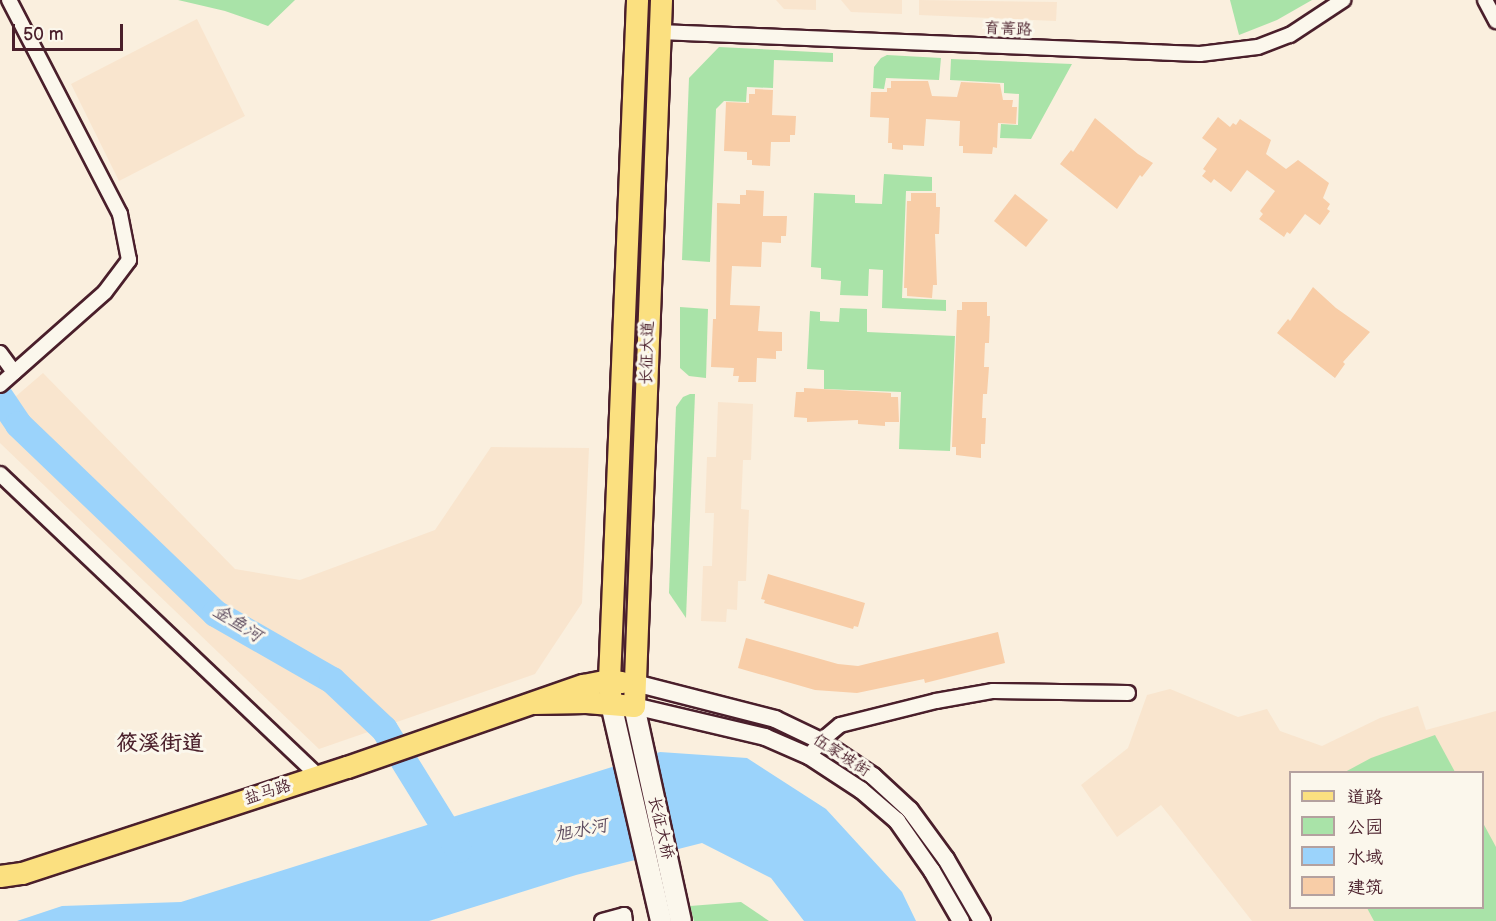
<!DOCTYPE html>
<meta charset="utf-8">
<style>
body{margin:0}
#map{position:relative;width:1496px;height:921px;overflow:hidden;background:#faefde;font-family:"Balsamiq Sans","LXGW WenKai TC",sans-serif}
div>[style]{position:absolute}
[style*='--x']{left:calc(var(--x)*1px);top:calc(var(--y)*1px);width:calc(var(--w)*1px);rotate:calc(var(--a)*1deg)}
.built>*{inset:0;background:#f9e5ce}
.green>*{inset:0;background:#a9e3a8}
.water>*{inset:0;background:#9bd3fb}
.river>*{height:27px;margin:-13.5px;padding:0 13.5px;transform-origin:13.5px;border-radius:13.5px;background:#9bd3fb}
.building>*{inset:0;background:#f8cda7}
.roads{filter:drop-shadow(2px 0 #4a1f2b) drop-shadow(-2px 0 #4a1f2b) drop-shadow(0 2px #4a1f2b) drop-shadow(0 -2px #4a1f2b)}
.minor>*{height:14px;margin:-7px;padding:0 7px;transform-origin:7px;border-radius:7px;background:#fbf7ec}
.tertiary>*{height:16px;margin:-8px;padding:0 8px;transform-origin:8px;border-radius:8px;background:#fbf7ec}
.secondary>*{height:20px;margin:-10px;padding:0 10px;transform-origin:10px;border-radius:10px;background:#fbf7ec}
.primary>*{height:21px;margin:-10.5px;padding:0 10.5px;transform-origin:10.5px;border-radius:10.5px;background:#fbe080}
span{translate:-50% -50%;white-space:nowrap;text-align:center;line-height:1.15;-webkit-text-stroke:6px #fbf7ec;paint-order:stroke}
.street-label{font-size:16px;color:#4a1f2b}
.water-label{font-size:18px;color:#5e4c5f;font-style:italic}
.district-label{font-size:22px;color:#4a1f2b;font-weight:700}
.legend{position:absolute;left:1289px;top:771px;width:195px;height:138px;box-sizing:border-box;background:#fbf7ec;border:2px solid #b4a19f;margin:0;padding:8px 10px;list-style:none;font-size:18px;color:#4a1f2b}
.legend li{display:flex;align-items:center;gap:12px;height:30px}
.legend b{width:30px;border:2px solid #b4a19f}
.scale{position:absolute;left:12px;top:24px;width:111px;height:27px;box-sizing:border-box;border:3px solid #4a1f2b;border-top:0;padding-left:8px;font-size:18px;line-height:21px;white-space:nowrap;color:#4a1f2b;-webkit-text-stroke:4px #fbf7ec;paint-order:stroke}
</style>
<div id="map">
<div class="built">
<i style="clip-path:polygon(776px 0,816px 0,816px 10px,784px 9px)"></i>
<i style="clip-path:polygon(841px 0,902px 0,902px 14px,851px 12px)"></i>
<i style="clip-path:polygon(919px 0,1057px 2px,1056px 21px,919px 15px)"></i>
<i style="clip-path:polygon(197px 19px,245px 116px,119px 181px,71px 84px)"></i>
<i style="clip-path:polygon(43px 373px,235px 569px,300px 580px,435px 530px,491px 447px,589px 448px,582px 603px,535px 674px,319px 749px,0 443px,0 410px)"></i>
<i style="clip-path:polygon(718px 402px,753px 404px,751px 460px,743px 460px,741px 509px,749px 510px,746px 581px,738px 581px,737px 610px,727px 609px,726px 622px,701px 621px,703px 566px,712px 566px,714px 513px,705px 513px,707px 457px,716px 457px)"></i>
<i style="clip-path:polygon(evenodd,1170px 689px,1238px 717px,1267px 709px,1280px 731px,1322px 746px,1380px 718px,1418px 706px,1426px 730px,1496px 711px,1496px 921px,1252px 921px,1161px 805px,1117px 837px,1081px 785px,1128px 748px,1147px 695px,1170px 689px,1290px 772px,1482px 772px,1482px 908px,1290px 908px,1290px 772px)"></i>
</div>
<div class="green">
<i style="clip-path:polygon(178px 0,295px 0,268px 26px,225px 11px)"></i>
<i style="clip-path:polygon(1230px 0,1312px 0,1277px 20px,1239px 35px)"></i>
<i style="clip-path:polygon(719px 47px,833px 53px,833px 62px,774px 60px,773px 88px,747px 87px,746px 102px,724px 101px,716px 109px,710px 262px,682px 260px,689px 78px)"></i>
<i style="clip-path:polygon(887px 55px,941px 58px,939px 80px,886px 78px,884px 89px,873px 88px,874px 67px,881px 58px)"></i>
<i style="clip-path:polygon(951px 59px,1072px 64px,1031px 139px,1000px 138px,1001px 124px,1018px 125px,1019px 94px,1004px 93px,1004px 83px,950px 80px)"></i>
<i style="clip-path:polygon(884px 174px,932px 177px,932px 191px,906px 191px,902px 298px,946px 300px,946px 311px,882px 308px,883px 270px,869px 269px,868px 296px,840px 295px,841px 281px,821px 279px,821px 268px,811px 267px,814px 193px,855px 195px,855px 203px,882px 204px)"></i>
<i style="clip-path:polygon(680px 307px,708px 309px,706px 378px,689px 376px,680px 368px)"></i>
<i style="clip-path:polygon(840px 308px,867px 309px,867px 332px,955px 336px,950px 451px,899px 449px,901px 392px,824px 389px,824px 370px,807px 369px,810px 311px,820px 312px,820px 321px,839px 322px)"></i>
<i style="clip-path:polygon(690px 394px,695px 394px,686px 618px,669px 593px,676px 407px,683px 397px)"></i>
<i style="clip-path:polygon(1435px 735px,1455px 772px,1345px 772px,1371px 758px)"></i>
<i style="clip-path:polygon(1483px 823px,1496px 847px,1496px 921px,1374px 921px,1367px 908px,1482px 908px)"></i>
<i style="clip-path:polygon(741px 902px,769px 921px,694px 921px,690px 906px)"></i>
</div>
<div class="water">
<i style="clip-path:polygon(660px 752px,747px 758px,826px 809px,902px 892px,916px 921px,804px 921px,771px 878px,702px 843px,576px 875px,429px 921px,17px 921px,62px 906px,181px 902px)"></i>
</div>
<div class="river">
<i style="--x:0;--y:397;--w:32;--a:56"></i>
<i style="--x:18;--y:424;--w:273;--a:43.8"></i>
<i style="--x:215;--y:613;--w:135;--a:29.8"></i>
<i style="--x:332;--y:680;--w:71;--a:43.3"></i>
<i style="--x:384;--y:729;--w:141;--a:58.3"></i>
</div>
<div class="building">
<i style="clip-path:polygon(891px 81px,928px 81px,932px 96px,957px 97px,961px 82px,1000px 84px,1003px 100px,1013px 100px,1012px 107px,1017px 107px,1016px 124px,998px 123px,997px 148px,993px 147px,992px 154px,963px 153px,963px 146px,959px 146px,960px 121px,926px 119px,924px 146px,903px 145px,903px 150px,892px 149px,892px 143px,888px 143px,889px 118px,870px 117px,871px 92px,887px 92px,887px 88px,891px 88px)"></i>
<i style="clip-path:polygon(755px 89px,773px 90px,772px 115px,796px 116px,795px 135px,790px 135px,790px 142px,771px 142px,770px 166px,752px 165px,752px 160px,747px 160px,747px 152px,724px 151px,726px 102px,749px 103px,749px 94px,755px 94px)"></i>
<i style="clip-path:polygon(1218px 117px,1230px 127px,1233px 123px,1236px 125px,1240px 119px,1271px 140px,1266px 154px,1286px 169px,1298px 160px,1329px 183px,1323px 198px,1330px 204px,1327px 209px,1330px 211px,1320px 225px,1305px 214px,1290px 234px,1287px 232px,1284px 237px,1259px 219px,1263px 214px,1260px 211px,1275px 191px,1247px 170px,1231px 192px,1214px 179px,1211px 183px,1202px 176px,1206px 171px,1203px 169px,1217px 149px,1202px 138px)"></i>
<i style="clip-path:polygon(1095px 118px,1138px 154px,1153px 163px,1142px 177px,1140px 175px,1117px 209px,1060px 164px,1071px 150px,1073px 152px)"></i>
<i style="clip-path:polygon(746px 190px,764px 191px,763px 216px,787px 216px,786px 236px,781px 236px,781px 243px,762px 242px,761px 267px,732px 266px,730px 305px,760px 306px,758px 331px,782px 332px,782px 351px,776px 351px,776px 359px,757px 358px,756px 382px,738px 382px,739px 376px,733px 376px,734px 368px,711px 367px,713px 319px,716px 319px,717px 203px,740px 204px,740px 195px,746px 195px)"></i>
<i style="clip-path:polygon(911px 193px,936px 193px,936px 207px,940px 207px,939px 234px,935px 234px,937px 285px,933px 285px,932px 298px,907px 296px,907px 288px,904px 288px,907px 201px,911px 201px)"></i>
<i style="clip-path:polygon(1015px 194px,1048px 220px,1026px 247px,994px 221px)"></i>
<i style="clip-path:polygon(1313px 287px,1336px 308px,1370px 332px,1343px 362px,1345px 364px,1335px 378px,1277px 333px,1288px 319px,1290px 321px)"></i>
<i style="clip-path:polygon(962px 302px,987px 302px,987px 316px,990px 316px,989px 343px,985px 343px,984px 367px,989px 367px,987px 394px,983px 394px,982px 418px,986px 418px,985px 444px,981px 444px,981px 458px,956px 455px,956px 447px,952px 447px,957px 310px,962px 310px)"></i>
<i style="clip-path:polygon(804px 388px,891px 393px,891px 397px,898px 397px,899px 422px,885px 422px,885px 426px,858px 424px,858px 420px,807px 422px,807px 418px,794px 417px,796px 392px,804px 392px)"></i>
<i style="clip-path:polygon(768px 574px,865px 603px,858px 627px,854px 626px,853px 629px,764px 603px,765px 600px,761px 599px)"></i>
<i style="clip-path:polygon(998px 632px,1005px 663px,925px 683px,924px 679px,857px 693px,815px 690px,738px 668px,746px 638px,838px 664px,858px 666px)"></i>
</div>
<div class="roads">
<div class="minor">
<i style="--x:1485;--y:0;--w:24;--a:62"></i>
<i style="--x:659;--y:32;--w:541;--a:2.33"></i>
<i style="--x:1200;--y:54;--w:58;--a:-6.9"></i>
<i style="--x:1258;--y:47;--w:34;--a:-21"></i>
<i style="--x:1290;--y:35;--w:64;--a:-33.4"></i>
<i style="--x:0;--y:353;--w:24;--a:54"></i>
<i style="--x:0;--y:385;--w:140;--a:-41.5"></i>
<i style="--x:105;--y:292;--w:40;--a:-53"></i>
<i style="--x:129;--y:260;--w:47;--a:-101.1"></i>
<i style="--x:120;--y:214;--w:241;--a:-117.4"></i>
<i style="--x:0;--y:474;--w:439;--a:43.5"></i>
<i style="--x:809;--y:756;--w:19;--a:-51"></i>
<i style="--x:821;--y:741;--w:25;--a:-40"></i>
<i style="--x:840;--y:725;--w:99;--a:-14"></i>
<i style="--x:936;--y:701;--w:58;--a:-10"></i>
<i style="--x:993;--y:691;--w:135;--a:0.8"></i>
<i style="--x:602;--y:921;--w:23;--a:-15"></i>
<i style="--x:624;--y:915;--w:6;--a:81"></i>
</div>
<div class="tertiary">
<i style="--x:635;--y:683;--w:145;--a:14.4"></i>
<i style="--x:775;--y:719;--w:51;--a:25.6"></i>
<i style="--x:821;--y:741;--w:63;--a:33.9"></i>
<i style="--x:873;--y:776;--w:50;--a:42.6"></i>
<i style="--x:910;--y:810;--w:61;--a:53.7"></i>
<i style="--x:946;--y:859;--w:72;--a:59.9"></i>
<i style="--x:634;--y:706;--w:135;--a:13.3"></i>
<i style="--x:765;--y:737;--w:48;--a:23.4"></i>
<i style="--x:809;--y:756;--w:62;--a:33.2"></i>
<i style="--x:861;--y:790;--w:48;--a:40.7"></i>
<i style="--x:897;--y:821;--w:61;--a:55"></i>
<i style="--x:932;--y:871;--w:58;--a:59.9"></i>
</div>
<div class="secondary">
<i style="--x:611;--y:704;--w:223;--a:77"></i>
<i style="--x:634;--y:706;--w:220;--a:77.7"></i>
</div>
<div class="primary">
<i style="--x:534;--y:703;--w:52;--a:-1.1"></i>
<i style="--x:586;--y:702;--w:48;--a:4.8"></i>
<i style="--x:634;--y:706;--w:707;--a:-87.81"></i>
<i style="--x:611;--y:704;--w:24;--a:-95"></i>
<i style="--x:609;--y:680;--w:681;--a:-87.64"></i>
<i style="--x:0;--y:876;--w:22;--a:-8"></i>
<i style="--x:22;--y:873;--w:342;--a:-18.1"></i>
<i style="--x:347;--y:767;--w:250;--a:-19.2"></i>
<i style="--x:583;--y:685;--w:26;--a:-11"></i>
<i style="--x:609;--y:680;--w:13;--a:9"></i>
</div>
</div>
<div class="street-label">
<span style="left:1008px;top:30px;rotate:2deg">育菁路</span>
<span style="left:648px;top:353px;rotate:-88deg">长征大道</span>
<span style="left:841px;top:756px;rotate:33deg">伍家坡街</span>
<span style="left:268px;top:793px;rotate:-18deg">盐马路</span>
<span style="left:660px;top:828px;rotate:77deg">长征大桥</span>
</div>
<div class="water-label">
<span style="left:237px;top:624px;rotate:32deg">金鱼河</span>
<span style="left:581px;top:831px;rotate:-11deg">旭水河</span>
</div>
<div class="district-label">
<span style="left:160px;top:744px">筱溪街道</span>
</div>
<ul class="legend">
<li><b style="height:8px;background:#fbe080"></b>道路</li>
<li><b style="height:16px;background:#a9e3a8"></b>公园</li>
<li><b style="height:16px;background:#9bd3fb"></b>水域</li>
<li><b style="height:16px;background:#f8cda7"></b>建筑</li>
</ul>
<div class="scale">50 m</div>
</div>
